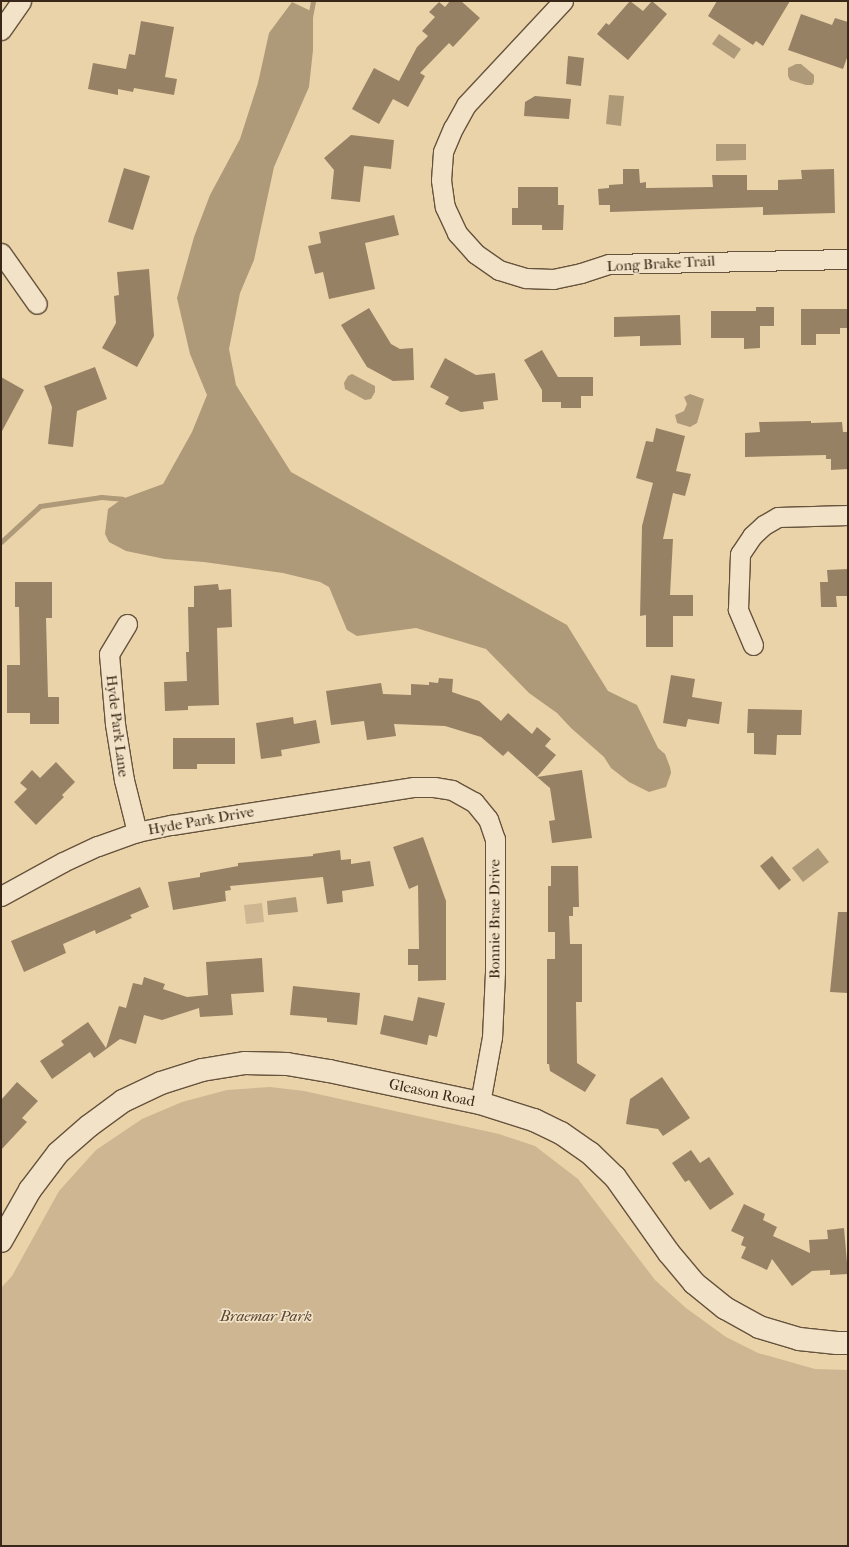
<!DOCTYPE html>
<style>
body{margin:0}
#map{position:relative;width:849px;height:1547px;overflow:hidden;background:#ebd3a9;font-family:"IM FELL French Canon",serif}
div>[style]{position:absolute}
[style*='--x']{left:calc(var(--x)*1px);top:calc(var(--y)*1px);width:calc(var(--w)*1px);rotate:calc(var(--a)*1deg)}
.green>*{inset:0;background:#cdb691}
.water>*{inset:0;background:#ae9978}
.stream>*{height:5px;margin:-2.5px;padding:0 2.5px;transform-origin:2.5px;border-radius:2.5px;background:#ae9978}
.building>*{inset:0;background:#968164}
.roads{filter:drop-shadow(1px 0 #66533d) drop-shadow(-1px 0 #66533d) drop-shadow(0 1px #66533d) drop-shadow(0 -1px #66533d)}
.street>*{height:19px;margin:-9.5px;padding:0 9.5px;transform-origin:9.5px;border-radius:9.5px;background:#f2e2c7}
.secondary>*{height:22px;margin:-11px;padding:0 11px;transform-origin:11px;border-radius:11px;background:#f2e2c7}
span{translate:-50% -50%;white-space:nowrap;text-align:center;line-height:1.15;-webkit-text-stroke:3.5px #f2e2c7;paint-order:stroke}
.street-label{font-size:15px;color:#392819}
.park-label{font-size:15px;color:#574431;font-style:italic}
.frame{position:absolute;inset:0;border:2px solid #392819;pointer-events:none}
</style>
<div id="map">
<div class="green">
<i style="clip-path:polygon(262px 903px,264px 922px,246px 924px,244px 905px)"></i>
<i style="clip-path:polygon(270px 1087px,304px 1091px,499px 1134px,535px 1146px,578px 1179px,655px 1280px,686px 1308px,726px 1337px,758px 1353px,815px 1369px,848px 1370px,848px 1546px,1px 1546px,1px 1288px,12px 1276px,59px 1191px,96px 1150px,142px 1119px,182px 1102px,227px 1090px)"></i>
</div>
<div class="water">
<i style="clip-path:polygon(292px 2px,313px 12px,313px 50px,309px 87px,274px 167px,254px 260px,240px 293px,229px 349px,236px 385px,291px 472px,567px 625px,608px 691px,637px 705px,658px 748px,665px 754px,670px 767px,671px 773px,666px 787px,649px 792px,629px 782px,611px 768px,604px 757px,571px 728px,557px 713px,529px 693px,486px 649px,416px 628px,357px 636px,347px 630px,329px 587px,320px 582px,283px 573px,204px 562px,165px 559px,126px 551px,109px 542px,105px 534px,108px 509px,122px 499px,163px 484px,192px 432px,207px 395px,190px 354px,177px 298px,194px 237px,210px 195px,240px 139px,258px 83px,269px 33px)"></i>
<i style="clip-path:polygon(719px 34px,741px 49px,734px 59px,712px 44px)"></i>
<i style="clip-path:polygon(796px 64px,801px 64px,814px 75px,814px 82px,812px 85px,806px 85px,790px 80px,788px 76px,788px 68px)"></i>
<i style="clip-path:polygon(609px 95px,624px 96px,621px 126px,606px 124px)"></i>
<i style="clip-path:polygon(716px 144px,746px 144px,746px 160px,716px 161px)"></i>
<i style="clip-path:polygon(352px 374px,375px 386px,375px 392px,371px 399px,365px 400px,345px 389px,344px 383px,348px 376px)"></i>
<i style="clip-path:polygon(690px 394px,704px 399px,697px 423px,690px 427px,677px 423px,675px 415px,684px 411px,687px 404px,684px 397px)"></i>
<i style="clip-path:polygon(818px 848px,829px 862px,803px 882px,792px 868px)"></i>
<i style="clip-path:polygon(296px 897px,298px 912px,268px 915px,267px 901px)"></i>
</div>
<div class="stream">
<i style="--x:310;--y:17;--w:16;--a:-79"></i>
<i style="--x:1;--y:542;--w:53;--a:-42.7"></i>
<i style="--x:40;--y:506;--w:62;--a:-8.4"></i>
<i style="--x:101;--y:497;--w:21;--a:5"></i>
<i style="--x:122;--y:499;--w:4;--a:27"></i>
</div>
<div class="building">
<i style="clip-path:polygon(450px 1px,461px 1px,480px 18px,453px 47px,449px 43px,420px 73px,425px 76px,408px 107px,393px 99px,379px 124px,352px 109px,374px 68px,399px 81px,417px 47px,428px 36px,422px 31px,435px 17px,429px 12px,439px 2px,445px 7px)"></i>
<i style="clip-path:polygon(630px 1px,643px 11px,652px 1px,667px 14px,628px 60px,597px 34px,606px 23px,609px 25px)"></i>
<i style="clip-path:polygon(717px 1px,790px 1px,763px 46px,756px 41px,753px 45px,708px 16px)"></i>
<i style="clip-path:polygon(801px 14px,832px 25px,835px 18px,848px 22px,848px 55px,843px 69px,788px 50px)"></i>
<i style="clip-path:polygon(141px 21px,174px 27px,165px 77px,177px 79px,174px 95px,134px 88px,133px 92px,118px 89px,118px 95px,88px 89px,93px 63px,126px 69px,129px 54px,135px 55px)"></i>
<i style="clip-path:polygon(568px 56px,584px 58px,581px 86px,566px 84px)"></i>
<i style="clip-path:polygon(535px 96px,571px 99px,569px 119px,524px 116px,525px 102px)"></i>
<i style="clip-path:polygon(351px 135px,394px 140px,391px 169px,364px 166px,360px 202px,331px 199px,334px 170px,324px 158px)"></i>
<i style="clip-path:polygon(124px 168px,150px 176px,133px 230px,108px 222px)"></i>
<i style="clip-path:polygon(623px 169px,639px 169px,640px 183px,646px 182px,646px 188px,713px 187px,712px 175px,747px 175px,747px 190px,778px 190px,778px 180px,802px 179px,801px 170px,834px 169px,835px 213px,763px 215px,763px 207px,610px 212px,610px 205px,599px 205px,598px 189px,609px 188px,609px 185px,623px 184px)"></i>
<i style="clip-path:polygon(518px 187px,558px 187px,558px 205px,564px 205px,563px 230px,542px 230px,542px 225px,512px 225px,512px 208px,518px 208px)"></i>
<i style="clip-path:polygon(394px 215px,399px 235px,365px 243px,375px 289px,329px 299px,323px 272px,315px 274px,308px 246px,321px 243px,319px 232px)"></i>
<i style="clip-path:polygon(149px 269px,154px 336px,137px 367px,102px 348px,116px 323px,114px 296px,119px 295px,117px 272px)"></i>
<i style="clip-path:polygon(756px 307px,774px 307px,774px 326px,760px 326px,760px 348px,744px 349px,744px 338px,711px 338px,711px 311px,756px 311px)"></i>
<i style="clip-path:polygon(369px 308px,391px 344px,400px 349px,413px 348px,414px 380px,393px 381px,367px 367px,341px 325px)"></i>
<i style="clip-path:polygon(801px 309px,848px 309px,848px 328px,840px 328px,840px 334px,816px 334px,816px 345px,801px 345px)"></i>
<i style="clip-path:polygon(680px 315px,681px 345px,640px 346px,640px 336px,614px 337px,614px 317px)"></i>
<i style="clip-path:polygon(542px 350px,558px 377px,593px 377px,593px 396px,581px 396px,581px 408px,561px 408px,561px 402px,542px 402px,542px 390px,524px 360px)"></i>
<i style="clip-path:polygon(445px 358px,476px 375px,495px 373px,498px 400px,483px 402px,484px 409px,461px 412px,445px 404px,449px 397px,430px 387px)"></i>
<i style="clip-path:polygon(95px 367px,107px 399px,77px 411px,73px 447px,48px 444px,52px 407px,44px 386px)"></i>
<i style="clip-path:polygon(1px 377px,24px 390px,1px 433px)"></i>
<i style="clip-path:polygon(811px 421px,811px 423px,842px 422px,843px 432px,848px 432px,848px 469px,831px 470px,831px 459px,826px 459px,826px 455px,745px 457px,745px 433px,760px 432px,759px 422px)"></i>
<i style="clip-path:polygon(656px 428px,685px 436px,676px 471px,691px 474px,685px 496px,673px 493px,663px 539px,673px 539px,670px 595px,693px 595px,693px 616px,673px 616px,673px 647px,646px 647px,646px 615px,640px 616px,642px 526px,653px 483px,636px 478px,646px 441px,653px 442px)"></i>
<i style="clip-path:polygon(848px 569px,848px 596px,836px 596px,837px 607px,821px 607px,820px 582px,828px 582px,827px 570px)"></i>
<i style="clip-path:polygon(15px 582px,52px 582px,52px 618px,46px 618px,48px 697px,59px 697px,59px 724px,30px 724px,30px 713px,7px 713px,7px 665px,20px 665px,19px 607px,15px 607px)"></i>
<i style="clip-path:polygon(218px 584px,219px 590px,231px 589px,232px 627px,217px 628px,219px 705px,188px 706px,188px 710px,165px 711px,164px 682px,187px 681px,186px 652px,189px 652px,188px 607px,194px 607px,194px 586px)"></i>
<i style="clip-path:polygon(671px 675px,695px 679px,692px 697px,722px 702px,719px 724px,688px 719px,686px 727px,663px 723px)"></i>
<i style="clip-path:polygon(439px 678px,453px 679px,452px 692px,479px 701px,501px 721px,508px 713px,532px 734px,537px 727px,551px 739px,545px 746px,556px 755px,537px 777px,508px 751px,503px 756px,481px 737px,445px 726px,394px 724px,396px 736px,367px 740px,364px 721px,331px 725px,326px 691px,381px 683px,383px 694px,411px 695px,411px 684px,429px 685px,429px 682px,438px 683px)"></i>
<i style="clip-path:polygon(748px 709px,802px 710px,801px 735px,777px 735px,776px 755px,754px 754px,754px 733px,747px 733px)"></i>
<i style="clip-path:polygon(293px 717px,294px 724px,316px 720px,320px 743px,281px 750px,282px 756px,261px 759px,256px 723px)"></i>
<i style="clip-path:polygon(173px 738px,235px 738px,235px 764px,197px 764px,197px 769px,173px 769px)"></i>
<i style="clip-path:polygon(56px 762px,75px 782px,62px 795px,64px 797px,36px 825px,14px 802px,27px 789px,20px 783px,32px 770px,40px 778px)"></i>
<i style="clip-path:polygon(582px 770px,592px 838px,552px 843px,549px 821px,555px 820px,550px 788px,537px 777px)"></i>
<i style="clip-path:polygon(423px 837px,446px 901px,446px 980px,418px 981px,418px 965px,408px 965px,408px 949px,419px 949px,418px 885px,409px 889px,393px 847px)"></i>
<i style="clip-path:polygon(340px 850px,341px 860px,351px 859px,351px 864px,370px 861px,374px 886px,342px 891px,343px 902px,327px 904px,323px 877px,230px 886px,231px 890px,225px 891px,226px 901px,173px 910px,168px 882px,200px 877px,200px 873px,238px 866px,238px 863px,313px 856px,313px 854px)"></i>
<i style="clip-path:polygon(772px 856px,791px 880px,779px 890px,760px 866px)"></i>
<i style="clip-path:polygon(551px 866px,578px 866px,579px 907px,573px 907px,573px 916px,569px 916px,570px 944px,582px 944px,582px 1002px,576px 1002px,577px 1063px,596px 1075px,585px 1092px,550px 1071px,549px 1064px,547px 1064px,547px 959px,555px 959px,555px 932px,548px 932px,548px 886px,551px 886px)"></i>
<i style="clip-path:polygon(140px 887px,149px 907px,130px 915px,132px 918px,96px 934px,95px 930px,63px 944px,66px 953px,24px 972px,11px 941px)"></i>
<i style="clip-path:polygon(838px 912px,848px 912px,848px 993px,830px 992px)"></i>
<i style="clip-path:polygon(262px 958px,264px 992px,231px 994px,233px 1015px,200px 1017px,199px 1008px,162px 1020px,144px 1015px,136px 1044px,120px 1039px,94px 1058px,90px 1052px,52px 1079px,40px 1061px,64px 1045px,61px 1041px,88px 1022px,106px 1048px,119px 1006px,126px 1008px,133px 983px,142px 985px,144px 977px,165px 984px,163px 989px,187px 997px,208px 995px,206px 962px)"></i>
<i style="clip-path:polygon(293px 986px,360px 993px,357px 1025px,327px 1022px,327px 1018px,290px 1015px)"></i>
<i style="clip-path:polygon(418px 997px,445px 1003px,437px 1037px,429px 1035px,427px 1045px,380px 1034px,384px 1015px,413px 1021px)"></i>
<i style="clip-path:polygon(662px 1077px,690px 1118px,663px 1136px,658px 1129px,626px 1124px,630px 1099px)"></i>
<i style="clip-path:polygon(17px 1082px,38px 1101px,22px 1118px,27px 1122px,1px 1150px,1px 1100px)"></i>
<i style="clip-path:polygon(691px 1150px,700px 1163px,709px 1157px,734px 1194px,710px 1210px,689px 1180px,685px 1182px,672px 1163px)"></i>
<i style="clip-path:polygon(744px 1204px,765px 1214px,763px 1220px,777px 1227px,773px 1236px,810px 1253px,809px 1240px,828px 1239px,827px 1230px,844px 1228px,848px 1274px,830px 1275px,830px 1270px,812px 1271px,792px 1286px,772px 1259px,767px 1270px,741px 1258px,746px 1247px,741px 1245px,744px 1237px,731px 1231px)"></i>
</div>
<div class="roads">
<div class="street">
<i style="--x:563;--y:1;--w:142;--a:133"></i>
<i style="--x:466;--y:105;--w:26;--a:119"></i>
<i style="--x:453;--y:128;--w:26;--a:113"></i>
<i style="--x:443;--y:152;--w:28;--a:94"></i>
<i style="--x:441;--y:180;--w:27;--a:82"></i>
<i style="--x:445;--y:207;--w:29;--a:65"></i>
<i style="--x:457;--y:233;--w:28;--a:48"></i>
<i style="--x:476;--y:254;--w:28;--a:35"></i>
<i style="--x:499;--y:270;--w:28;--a:17"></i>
<i style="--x:526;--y:278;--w:27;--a:2"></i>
<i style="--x:553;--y:279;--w:29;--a:-12"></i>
<i style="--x:581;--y:273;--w:29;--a:-18"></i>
<i style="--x:609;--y:264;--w:239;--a:-1.2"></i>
<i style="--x:1;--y:30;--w:35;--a:-55"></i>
<i style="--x:1;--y:253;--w:62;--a:54.8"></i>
<i style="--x:127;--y:624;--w:35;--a:121"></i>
<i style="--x:109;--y:654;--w:70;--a:85.1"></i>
<i style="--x:115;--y:724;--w:57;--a:80.9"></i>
<i style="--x:124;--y:780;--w:54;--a:76"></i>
<i style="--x:753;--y:645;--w:39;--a:-113"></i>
<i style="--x:738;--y:609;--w:55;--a:-87.9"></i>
<i style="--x:740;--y:554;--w:22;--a:-56"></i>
<i style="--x:752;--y:536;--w:16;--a:-43"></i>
<i style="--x:764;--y:525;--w:16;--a:-30"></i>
<i style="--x:778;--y:517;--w:70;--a:-1.6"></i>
<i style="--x:1;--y:896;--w:71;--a:-28.7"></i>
<i style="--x:63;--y:862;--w:38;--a:-25"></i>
<i style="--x:98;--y:846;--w:41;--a:-19.7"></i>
<i style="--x:137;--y:832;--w:35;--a:-12"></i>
<i style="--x:171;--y:825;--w:246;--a:-8.9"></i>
<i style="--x:414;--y:787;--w:20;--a:0"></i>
<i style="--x:434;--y:787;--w:18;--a:9"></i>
<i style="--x:452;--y:790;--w:25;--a:29"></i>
<i style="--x:474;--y:802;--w:22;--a:51"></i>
<i style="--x:488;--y:819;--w:21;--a:71"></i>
<i style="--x:495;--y:839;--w:133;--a:90"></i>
<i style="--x:495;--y:972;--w:65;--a:92.6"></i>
<i style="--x:492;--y:1037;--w:67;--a:100.3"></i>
</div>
<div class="secondary">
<i style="--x:1;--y:1241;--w:59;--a:-60.4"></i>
<i style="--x:30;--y:1190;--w:46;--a:-52.9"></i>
<i style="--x:58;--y:1153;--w:41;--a:-41.1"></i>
<i style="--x:89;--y:1126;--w:42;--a:-36.3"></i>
<i style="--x:123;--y:1101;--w:42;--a:-25.3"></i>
<i style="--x:161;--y:1083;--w:43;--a:-17.6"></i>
<i style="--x:202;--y:1070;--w:44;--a:-9.2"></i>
<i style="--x:245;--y:1063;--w:42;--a:1.4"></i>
<i style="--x:287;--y:1064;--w:43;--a:9.5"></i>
<i style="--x:329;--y:1071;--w:154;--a:12"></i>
<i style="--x:480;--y:1103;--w:57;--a:17.5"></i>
<i style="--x:534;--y:1120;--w:30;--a:26"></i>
<i style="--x:561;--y:1133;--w:35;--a:35"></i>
<i style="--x:590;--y:1153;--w:35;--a:44"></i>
<i style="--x:615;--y:1177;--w:93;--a:54.6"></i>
<i style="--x:669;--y:1253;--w:39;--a:50"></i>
<i style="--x:694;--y:1283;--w:40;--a:39"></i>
<i style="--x:725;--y:1308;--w:39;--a:29"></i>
<i style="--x:759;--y:1327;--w:42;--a:16.7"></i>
<i style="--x:799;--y:1339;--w:38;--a:6"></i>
<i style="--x:837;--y:1343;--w:11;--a:0"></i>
</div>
</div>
<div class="street-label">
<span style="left:661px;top:264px;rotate:-3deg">Long Brake Trail</span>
<span style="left:117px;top:726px;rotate:83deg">Hyde Park Lane</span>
<span style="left:201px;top:821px;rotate:-10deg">Hyde Park Drive</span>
<span style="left:495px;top:919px;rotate:-90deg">Bonnie Brae Drive</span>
<span style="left:432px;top:1093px;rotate:12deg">Gleason Road</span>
</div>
<div class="park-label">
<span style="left:266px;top:1317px">Braemar Park</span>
</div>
<div class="frame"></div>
</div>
